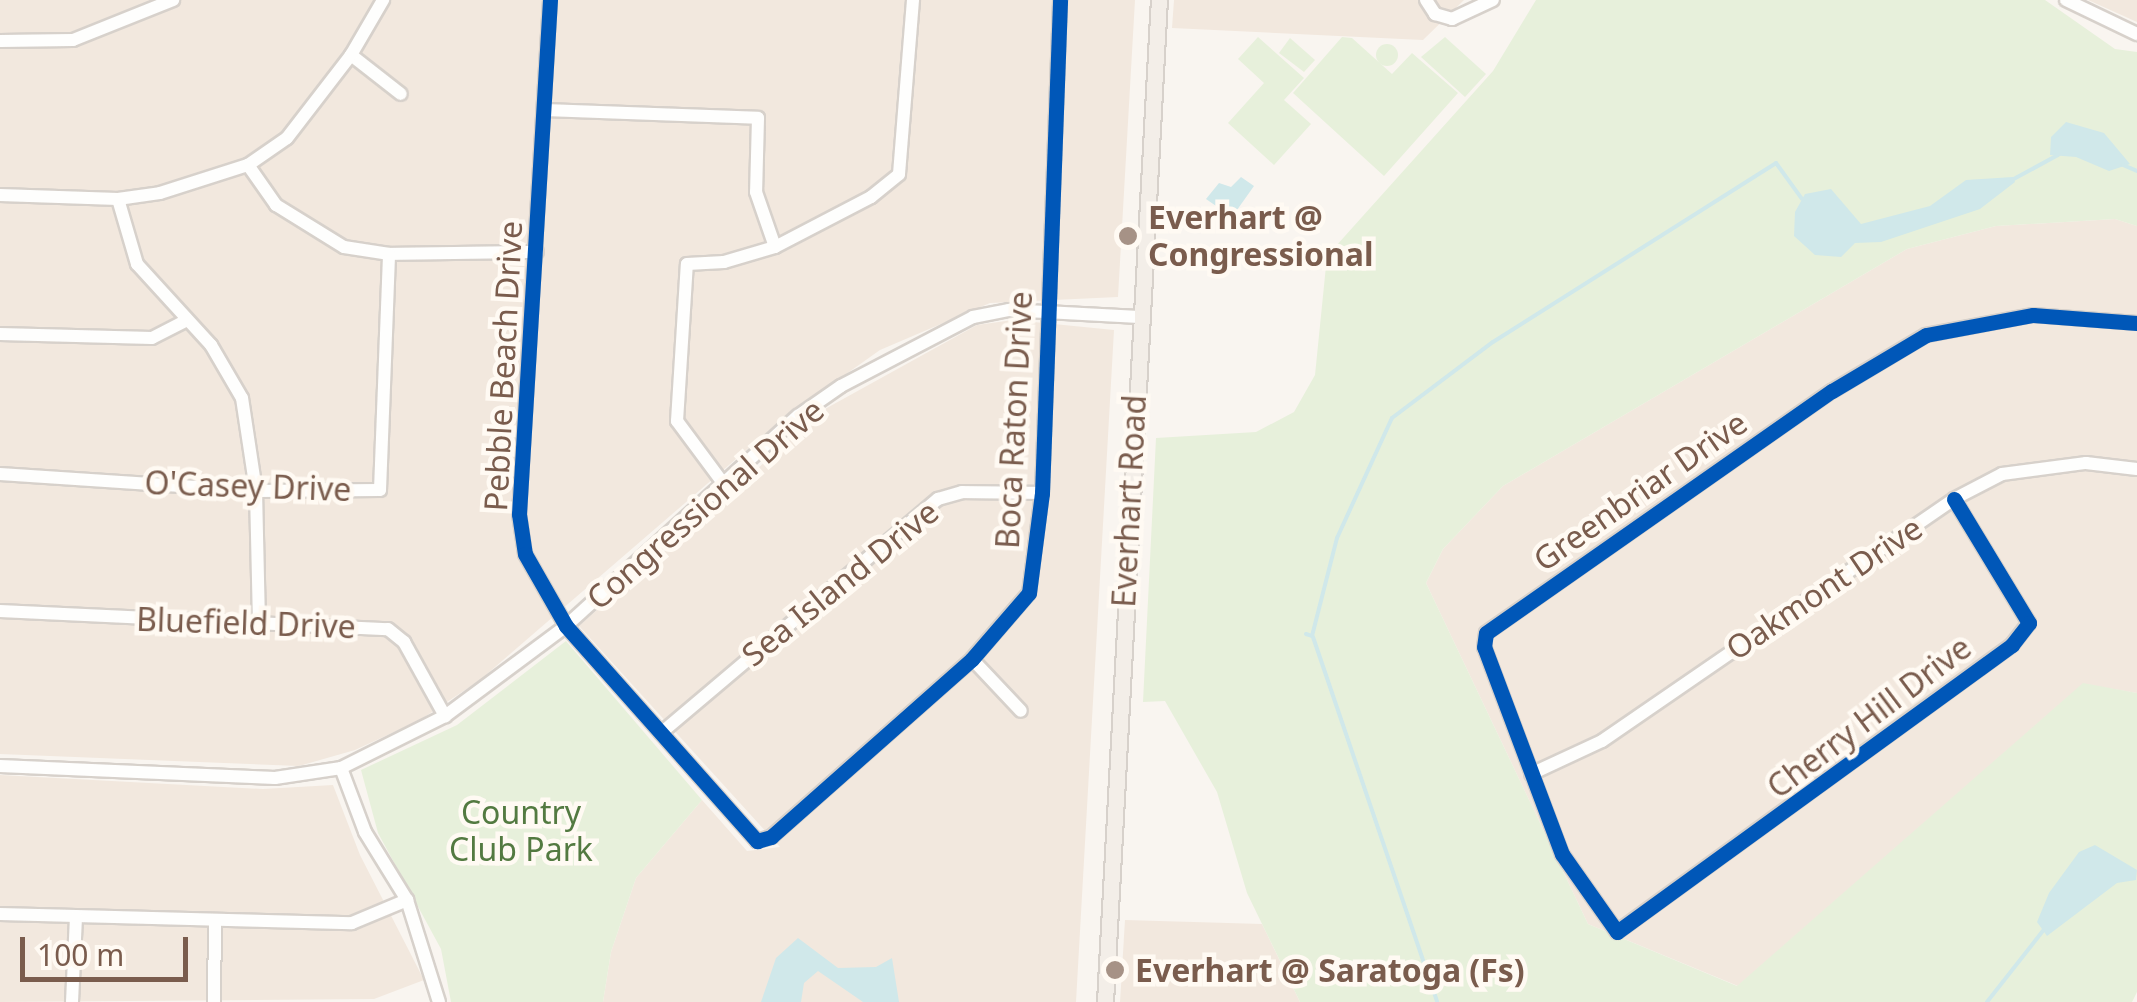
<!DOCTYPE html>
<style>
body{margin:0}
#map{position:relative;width:2137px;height:1002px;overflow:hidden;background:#f9f5f0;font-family:"Noto Sans",sans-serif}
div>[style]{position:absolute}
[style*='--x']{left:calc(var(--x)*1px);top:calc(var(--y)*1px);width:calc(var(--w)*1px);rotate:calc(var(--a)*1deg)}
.residential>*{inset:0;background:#f2e8de}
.green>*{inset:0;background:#e7f0db}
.round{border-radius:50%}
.water>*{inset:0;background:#d0e8ea}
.stream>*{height:4px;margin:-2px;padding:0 2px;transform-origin:2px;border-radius:2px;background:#d0e8ea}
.roads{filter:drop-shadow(2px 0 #d7d1cb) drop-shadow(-2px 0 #d7d1cb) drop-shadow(0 2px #d7d1cb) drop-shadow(0 -2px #d7d1cb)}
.minor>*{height:12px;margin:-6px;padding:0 6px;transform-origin:6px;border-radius:6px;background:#fefefd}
.major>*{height:15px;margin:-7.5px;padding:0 7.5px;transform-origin:7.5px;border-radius:7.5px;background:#f3eee8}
.cycleway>*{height:15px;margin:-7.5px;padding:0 7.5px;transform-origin:7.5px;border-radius:7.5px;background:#0057b8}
.dots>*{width:28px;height:28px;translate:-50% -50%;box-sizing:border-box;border:5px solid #fffaf3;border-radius:50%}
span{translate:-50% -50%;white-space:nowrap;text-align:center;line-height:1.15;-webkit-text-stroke:9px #fffaf3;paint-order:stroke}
.poi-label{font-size:32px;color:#7a5c4d;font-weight:700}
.left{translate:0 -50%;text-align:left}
.street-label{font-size:32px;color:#7a5c4d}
.park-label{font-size:32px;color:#537a41}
.scale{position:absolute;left:20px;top:937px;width:168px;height:45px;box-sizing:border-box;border:5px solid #7a5c4d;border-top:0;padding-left:12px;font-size:30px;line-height:35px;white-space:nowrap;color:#7a5c4d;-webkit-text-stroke:8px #fffaf3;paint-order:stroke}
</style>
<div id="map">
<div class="residential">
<i style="clip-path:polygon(0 0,1135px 0,1118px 297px,990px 303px,880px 350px,780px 421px,480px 680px,420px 720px,355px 750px,299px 766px,0 754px)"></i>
<i style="clip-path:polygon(1174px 0,1464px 0,1423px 40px,1172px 28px)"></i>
<i style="clip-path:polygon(2088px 0,2137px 0,2137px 22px)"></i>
<i style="clip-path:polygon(2115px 219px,2137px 226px,2137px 693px,2083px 684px,1738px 986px,1588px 924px,1426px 583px,1443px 549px,1503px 486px,1907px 249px,1996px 226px)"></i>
<i style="clip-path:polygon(1013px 320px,1114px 330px,1076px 1002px,603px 1002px,611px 952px,636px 878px,702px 800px,747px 851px,780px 847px,579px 626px,825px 409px,977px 325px)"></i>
<i style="clip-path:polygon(0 775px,263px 789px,333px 785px,360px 855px,424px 980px,374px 999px,0 1002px)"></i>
<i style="clip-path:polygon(1125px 920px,1262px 924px,1300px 1002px,1120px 1002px)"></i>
</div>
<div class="green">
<i style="clip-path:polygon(1536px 0,2045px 0,2115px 49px,2137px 52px,2137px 226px,2115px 219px,1996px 226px,1907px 249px,1503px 486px,1443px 549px,1426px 583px,1588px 924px,1737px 986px,2083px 683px,2137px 693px,2137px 992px,2132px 1002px,1300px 1002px,1247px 893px,1217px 792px,1165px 701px,1143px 702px,1156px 438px,1256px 432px,1294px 412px,1315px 375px,1327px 256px,1493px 71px)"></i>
<i style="clip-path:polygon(1258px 37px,1304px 78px,1284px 100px,1311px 124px,1274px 165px,1228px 123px,1264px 83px,1238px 59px)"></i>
<i style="clip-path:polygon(1342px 37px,1352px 38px,1392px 74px,1412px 53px,1458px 93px,1384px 176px,1293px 93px)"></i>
<i style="clip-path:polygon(1445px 37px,1486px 74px,1465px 97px,1421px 57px)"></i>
<i style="clip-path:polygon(1290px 38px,1315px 60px,1304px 72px,1279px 53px)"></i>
<i class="round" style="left:1376px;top:44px;width:22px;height:22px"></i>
<i style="clip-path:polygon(566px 641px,702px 800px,636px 878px,611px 952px,603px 1002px,451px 1002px,441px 949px,378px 833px,361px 770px,457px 725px)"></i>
</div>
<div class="water">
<i style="clip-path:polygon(2066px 122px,2104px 133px,2130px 164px,2109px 171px,2076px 157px,2050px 155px,2051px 137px)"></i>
<i style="clip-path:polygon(1241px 177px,1254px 186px,1232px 217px,1206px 199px,1219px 183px,1231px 187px)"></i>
<i style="clip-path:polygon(2013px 177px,2015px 182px,1980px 209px,1881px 242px,1855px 243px,1841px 257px,1815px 255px,1794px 236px,1795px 212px,1805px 194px,1831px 189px,1861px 224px,1930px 206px,1966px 180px)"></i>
<i style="clip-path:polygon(2095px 845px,2137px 870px,2136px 880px,2117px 883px,2047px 936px,2037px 922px,2049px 893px,2079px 852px)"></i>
<i style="clip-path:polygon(798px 938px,838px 968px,876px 967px,892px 958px,899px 1002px,863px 1002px,818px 971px,804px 983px,801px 1002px,761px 1002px,776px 958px)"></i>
</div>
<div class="stream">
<i style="--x:2123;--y:165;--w:15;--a:23"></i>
<i style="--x:2010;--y:181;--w:55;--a:-28.4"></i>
<i style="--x:1306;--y:634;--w:6;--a:18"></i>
<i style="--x:1312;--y:636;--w:101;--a:-75.7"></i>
<i style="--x:1337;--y:538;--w:132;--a:-65.4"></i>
<i style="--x:1392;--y:418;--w:126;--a:-37"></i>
<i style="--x:1493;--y:342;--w:335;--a:-32.3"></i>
<i style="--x:1776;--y:163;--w:44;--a:54.2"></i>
<i style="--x:1313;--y:637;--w:385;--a:71.2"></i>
<i style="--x:1987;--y:1002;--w:95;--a:-51.8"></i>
</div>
<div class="roads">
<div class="minor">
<i style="--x:550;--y:0;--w:515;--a:93.45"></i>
<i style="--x:519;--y:514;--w:40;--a:81.5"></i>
<i style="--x:525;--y:554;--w:83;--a:60.3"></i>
<i style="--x:566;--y:626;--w:288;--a:48.4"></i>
<i style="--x:757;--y:841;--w:15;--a:-16"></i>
<i style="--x:771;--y:837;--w:268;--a:-41.5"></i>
<i style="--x:972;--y:659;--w:87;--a:-49.2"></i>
<i style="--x:1029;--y:593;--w:101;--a:-82.6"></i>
<i style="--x:1042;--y:493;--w:493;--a:-87.9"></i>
<i style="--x:1426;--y:0;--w:17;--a:57"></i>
<i style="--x:1435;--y:14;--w:18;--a:16"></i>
<i style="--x:1452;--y:19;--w:45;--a:-24.9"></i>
<i style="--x:2066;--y:0;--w:79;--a:25.6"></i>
<i style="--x:0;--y:41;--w:73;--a:-0.8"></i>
<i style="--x:73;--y:40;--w:108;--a:-21.8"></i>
<i style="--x:351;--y:55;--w:63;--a:38"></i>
<i style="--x:544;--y:110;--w:214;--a:2.1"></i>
<i style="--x:758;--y:118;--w:74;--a:91.5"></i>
<i style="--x:756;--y:192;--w:58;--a:70.9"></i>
<i style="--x:248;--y:165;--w:49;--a:55"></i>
<i style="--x:276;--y:205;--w:80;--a:31.7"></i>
<i style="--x:344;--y:247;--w:46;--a:8.8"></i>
<i style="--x:389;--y:254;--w:148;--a:-0.8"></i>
<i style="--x:0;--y:195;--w:118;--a:1.9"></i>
<i style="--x:118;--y:199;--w:42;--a:-8.1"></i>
<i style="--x:160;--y:193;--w:92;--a:-17.7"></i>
<i style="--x:248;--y:165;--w:47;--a:-34.7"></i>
<i style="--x:287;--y:138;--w:105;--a:-52.4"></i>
<i style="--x:351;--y:55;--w:64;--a:-59.8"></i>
<i style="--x:118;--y:199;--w:68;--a:73.7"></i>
<i style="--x:137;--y:264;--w:110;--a:47.6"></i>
<i style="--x:211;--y:345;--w:61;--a:59.7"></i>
<i style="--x:242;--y:398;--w:94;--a:81.4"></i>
<i style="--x:256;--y:491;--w:136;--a:88.7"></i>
<i style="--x:0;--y:334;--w:152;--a:1.5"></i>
<i style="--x:152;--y:338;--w:37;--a:-27"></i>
<i style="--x:0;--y:474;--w:257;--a:3.8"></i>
<i style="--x:256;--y:491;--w:124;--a:-0.5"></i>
<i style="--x:380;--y:490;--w:236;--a:-87.8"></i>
<i style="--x:723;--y:483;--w:77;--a:-126.6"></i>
<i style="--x:677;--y:421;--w:157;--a:-86.4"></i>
<i style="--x:687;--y:264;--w:37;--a:-3"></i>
<i style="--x:724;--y:262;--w:53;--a:-16.4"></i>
<i style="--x:775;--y:247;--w:108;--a:-27.5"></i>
<i style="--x:871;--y:197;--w:36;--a:-39"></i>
<i style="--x:899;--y:174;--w:175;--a:-85.4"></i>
<i style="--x:1954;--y:499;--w:145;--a:58.8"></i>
<i style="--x:2029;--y:623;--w:28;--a:128"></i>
<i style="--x:2012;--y:645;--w:488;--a:144"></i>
<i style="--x:1617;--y:932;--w:95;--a:-125.2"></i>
<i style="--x:1562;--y:854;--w:221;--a:-110.6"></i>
<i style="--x:1484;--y:647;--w:14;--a:-82"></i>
<i style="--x:1486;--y:633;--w:422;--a:-35"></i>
<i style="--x:1832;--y:391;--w:109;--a:-30.8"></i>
<i style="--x:1926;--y:335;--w:109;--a:-10.6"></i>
<i style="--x:2033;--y:315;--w:104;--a:4.4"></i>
<i style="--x:0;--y:611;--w:388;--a:2.7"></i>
<i style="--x:388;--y:629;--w:21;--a:39"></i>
<i style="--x:404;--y:642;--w:85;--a:61"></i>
<i style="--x:972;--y:659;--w:71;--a:46.7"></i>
<i style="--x:661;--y:733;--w:363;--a:-40.2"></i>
<i style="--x:938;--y:499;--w:25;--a:-16"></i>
<i style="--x:962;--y:492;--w:80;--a:0.7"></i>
<i style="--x:0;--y:766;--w:275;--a:2.5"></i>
<i style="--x:275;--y:778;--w:67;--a:-8.6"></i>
<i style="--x:341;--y:768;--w:116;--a:-26.6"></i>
<i style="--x:445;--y:716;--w:151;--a:-36.6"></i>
<i style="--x:566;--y:626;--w:313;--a:-42.2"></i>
<i style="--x:798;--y:416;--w:52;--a:-34.9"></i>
<i style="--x:841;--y:386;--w:149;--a:-27.6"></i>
<i style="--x:973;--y:317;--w:37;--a:-11"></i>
<i style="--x:1009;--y:310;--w:129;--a:3.1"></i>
<i style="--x:341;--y:768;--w:68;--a:69.4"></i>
<i style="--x:365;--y:832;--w:80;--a:58.3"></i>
<i style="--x:407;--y:900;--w:107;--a:72.6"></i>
<i style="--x:1531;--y:774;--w:78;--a:-24.9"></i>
<i style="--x:1602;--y:741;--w:427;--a:-34.5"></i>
<i style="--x:1954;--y:499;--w:54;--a:-27.5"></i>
<i style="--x:2002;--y:474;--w:85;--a:-7.5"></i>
<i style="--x:2086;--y:463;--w:51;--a:6.7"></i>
<i style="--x:0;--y:914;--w:352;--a:1.5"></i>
<i style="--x:352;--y:923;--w:60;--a:-22.7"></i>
<i style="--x:72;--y:1002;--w:85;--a:-87.3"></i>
<i style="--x:214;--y:1002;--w:79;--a:-89.3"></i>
</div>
<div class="major">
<i style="--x:1105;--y:1002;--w:1003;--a:-86.92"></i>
</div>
</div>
<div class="cycleway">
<i style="--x:550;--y:0;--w:515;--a:93.45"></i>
<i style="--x:519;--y:514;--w:40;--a:81.5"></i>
<i style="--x:525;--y:554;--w:83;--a:60.3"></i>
<i style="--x:566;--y:626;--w:288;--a:48.4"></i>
<i style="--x:757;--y:841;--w:15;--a:-16"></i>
<i style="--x:771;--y:837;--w:268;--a:-41.5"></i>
<i style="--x:972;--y:659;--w:87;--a:-49.2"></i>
<i style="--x:1029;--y:593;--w:101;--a:-82.6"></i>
<i style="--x:1042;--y:493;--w:493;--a:-87.9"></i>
<i style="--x:1954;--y:499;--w:145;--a:58.8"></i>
<i style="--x:2029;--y:623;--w:28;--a:128"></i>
<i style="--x:2012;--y:645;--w:488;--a:144"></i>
<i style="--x:1617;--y:932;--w:95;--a:-125.2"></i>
<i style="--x:1562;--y:854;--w:221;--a:-110.6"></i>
<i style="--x:1484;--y:647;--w:14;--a:-82"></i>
<i style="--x:1486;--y:633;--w:422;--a:-35"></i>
<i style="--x:1832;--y:391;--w:109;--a:-30.8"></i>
<i style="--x:1926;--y:335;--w:109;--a:-10.6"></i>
<i style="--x:2033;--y:315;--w:104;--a:4.4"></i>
</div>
<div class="dots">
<i style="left:1128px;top:236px;background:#a69286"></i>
<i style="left:1115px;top:970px;background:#a69286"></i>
</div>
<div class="poi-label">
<span class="left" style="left:1148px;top:236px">Everhart @<br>Congressional</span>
<span class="left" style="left:1135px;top:970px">Everhart @ Saratoga (Fs)</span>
</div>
<div class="street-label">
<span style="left:503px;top:366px;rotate:-87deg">Pebble Beach Drive</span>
<span style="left:1014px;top:420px;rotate:-87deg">Boca Raton Drive</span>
<span style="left:248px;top:486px;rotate:2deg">O'Casey Drive</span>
<span style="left:1640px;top:491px;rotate:-35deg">Greenbriar Drive</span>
<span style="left:1129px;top:501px;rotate:-87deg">Everhart Road</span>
<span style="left:705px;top:504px;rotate:-41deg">Congressional Drive</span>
<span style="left:840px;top:583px;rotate:-39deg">Sea Island Drive</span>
<span style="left:1824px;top:588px;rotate:-34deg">Oakmont Drive</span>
<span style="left:246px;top:623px;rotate:2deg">Bluefield Drive</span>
<span style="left:1869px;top:717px;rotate:-37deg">Cherry Hill Drive</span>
</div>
<div class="park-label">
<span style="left:521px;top:831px">Country<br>Club Park</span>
</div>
<div class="scale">100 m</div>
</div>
